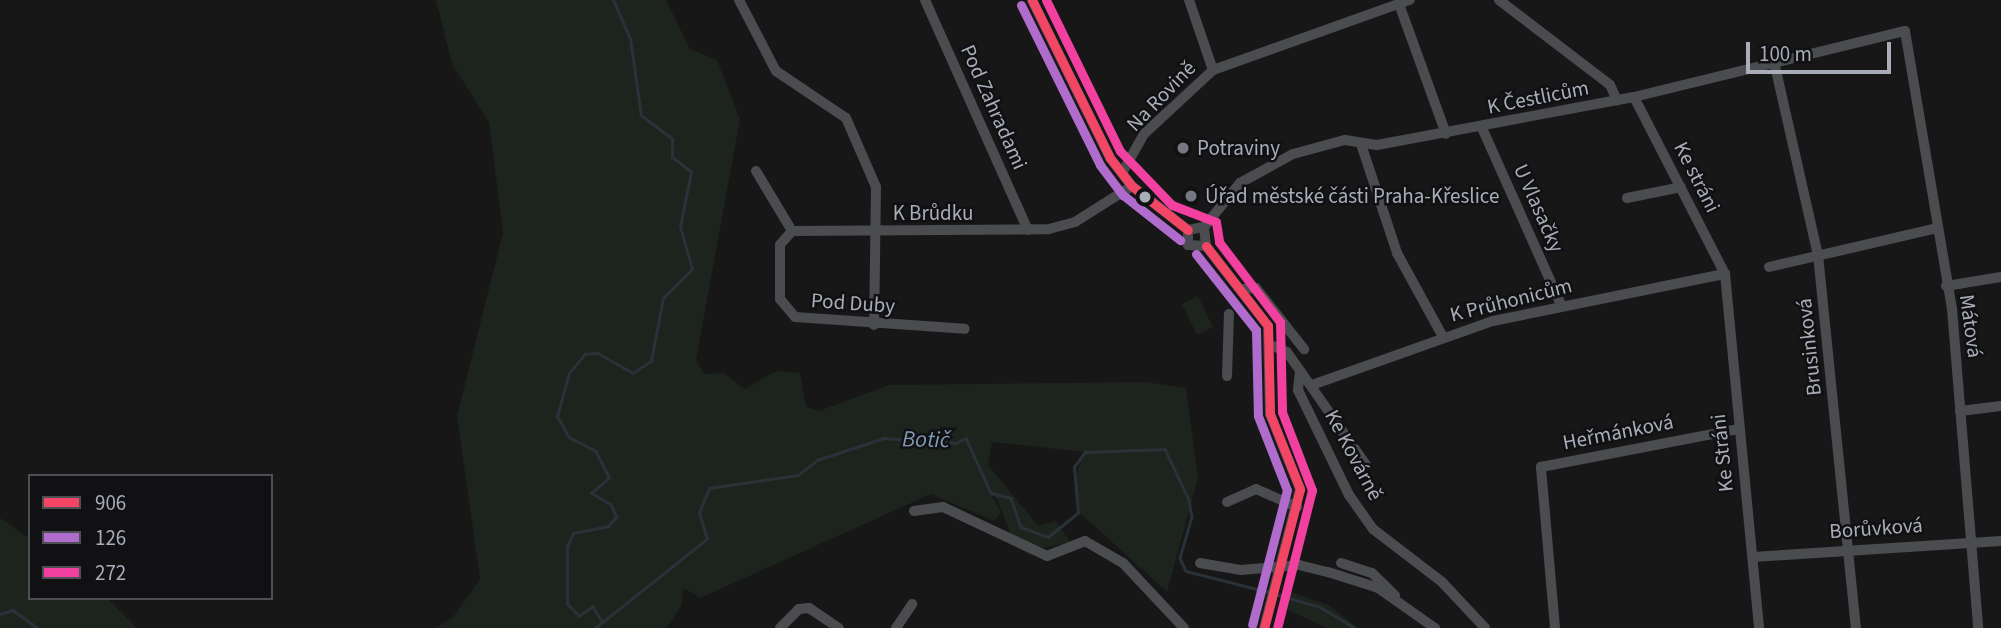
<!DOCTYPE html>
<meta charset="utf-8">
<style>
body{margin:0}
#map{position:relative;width:2001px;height:628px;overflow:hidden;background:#171717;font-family:"Source Sans 3",sans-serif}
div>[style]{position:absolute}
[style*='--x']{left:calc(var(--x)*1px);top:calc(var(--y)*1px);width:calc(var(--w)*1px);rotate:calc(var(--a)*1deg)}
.green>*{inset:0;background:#1d241e}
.stream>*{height:2.5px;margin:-1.25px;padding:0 1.25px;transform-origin:1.25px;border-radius:1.25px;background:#2a3239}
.minor>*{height:10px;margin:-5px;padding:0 5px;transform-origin:5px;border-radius:5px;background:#4b4c50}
.bus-1>*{height:9px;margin:-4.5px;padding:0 4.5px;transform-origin:4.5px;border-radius:4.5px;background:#f34667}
.bus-2>*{height:9px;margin:-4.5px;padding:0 4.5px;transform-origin:4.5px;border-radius:4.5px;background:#b06ccc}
.bus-3>*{height:9px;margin:-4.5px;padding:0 4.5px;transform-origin:4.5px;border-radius:4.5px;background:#f240a1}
.dots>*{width:19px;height:19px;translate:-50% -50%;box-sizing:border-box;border:4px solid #111113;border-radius:50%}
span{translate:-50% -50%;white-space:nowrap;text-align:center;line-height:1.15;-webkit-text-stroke:5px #111113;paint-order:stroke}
.street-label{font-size:21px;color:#a8adb8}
.poi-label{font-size:21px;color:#a8adb8}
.left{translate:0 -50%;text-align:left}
.water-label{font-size:23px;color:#7f9bb3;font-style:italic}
.legend{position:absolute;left:28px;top:474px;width:245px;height:126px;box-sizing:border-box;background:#111113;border:2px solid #4d4f55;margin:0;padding:9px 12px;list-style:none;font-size:21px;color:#a8adb8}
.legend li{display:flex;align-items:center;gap:14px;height:35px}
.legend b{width:35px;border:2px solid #4d4f55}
.scale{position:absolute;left:1746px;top:42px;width:145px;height:32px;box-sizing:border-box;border:4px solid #a8adb8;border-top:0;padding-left:9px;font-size:21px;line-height:24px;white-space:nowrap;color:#a8adb8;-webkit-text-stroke:5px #111113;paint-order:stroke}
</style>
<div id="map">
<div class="green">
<i style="clip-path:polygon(436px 0,666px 0,690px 49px,717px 60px,740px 119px,696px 360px,704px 374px,724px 373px,745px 389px,776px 371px,800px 373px,806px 407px,819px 411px,889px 385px,1145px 382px,1186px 388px,1198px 478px,1167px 592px,1080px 513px,1075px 479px,1084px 452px,992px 442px,988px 465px,1038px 526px,1056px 521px,1070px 542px,1039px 549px,1011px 535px,997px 499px,990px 493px,1001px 512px,994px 521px,931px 494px,700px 598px,684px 588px,681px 606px,666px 628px,436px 628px,454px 616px,480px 579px,457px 416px,503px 233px,489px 122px,452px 64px)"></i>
<i style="clip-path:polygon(1198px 296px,1213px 327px,1197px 335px,1182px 304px)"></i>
<i style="clip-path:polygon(0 518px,30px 539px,30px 598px,107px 598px,137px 628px,0 628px)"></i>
<i style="clip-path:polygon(1285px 590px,1328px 605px,1358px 628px,1327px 628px,1281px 607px)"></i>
</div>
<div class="stream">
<i style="--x:1275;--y:594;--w:47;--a:16.1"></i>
<i style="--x:1320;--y:607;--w:41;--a:31"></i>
<i style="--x:0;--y:614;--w:14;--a:-17"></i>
<i style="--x:13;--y:610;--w:31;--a:36"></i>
<i style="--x:601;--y:621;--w:16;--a:-120"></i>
<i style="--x:593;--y:607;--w:17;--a:147"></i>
<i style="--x:579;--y:616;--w:17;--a:-135"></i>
<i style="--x:567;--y:604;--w:57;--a:-90"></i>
<i style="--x:567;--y:547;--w:15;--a:-67"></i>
<i style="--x:573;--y:533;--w:36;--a:-11"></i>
<i style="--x:608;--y:526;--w:12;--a:-48"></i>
<i style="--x:616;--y:517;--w:13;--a:-113"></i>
<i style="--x:611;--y:505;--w:23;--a:-149"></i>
<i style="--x:591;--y:493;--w:23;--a:-40"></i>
<i style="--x:609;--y:478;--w:30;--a:-117"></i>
<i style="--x:595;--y:451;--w:29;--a:-153"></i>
<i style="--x:569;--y:438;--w:25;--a:-119"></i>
<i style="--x:557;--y:416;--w:45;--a:-74.4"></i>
<i style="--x:569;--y:373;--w:25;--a:-50"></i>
<i style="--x:585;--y:354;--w:13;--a:-4"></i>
<i style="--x:598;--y:353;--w:40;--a:29.7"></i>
<i style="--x:633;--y:373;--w:22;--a:-34"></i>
<i style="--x:651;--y:361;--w:64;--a:-79.2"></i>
<i style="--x:663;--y:298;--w:41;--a:-45"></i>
<i style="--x:692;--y:269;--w:44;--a:-105.9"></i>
<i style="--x:680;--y:227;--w:56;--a:-78.7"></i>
<i style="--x:691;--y:172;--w:24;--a:-142"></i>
<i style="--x:672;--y:157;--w:18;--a:-90"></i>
<i style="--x:672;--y:139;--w:39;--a:-143"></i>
<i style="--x:641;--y:116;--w:78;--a:-98.1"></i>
<i style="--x:630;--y:39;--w:43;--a:-113.6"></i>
<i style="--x:595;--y:628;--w:143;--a:-38.5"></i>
<i style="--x:707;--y:539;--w:27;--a:-107"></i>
<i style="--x:699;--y:513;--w:27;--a:-68"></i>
<i style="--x:709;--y:488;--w:90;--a:-8.3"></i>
<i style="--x:798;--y:475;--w:24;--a:-38"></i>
<i style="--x:817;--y:460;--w:71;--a:-18.2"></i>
<i style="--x:884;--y:438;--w:72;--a:4"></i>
<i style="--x:956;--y:443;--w:11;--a:-27"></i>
<i style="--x:966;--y:438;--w:60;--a:65.6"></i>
<i style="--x:991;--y:493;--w:21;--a:14"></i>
<i style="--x:1011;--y:498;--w:31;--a:71"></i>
<i style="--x:1021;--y:527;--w:29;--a:20"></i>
<i style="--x:1048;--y:537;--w:38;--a:-39"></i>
<i style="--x:1078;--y:513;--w:46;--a:-95"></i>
<i style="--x:1074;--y:467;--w:19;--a:-54"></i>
<i style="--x:1085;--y:452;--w:80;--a:-2.1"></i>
<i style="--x:1165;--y:449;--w:56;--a:64.8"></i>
<i style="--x:1189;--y:500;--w:17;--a:80"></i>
<i style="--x:1192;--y:517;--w:43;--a:106.3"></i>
<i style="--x:1180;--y:558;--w:14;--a:65"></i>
<i style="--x:1186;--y:571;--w:86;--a:14.2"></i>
</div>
<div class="minor">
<i style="--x:739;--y:0;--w:80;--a:62.5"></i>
<i style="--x:776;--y:71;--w:84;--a:33.9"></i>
<i style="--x:846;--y:118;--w:75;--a:66.5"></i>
<i style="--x:876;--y:187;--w:138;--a:90.8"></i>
<i style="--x:925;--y:0;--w:252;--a:65.9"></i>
<i style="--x:1032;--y:0;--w:176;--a:63.7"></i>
<i style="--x:1110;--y:158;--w:36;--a:52"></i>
<i style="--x:1132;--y:186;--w:71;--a:38.2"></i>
<i style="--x:1189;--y:0;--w:74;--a:71.1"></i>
<i style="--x:1499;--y:0;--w:140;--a:37.4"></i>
<i style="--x:1610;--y:85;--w:17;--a:65"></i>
<i style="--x:1399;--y:4;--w:138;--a:70.1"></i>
<i style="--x:1775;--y:66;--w:194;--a:77.2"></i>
<i style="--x:1818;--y:255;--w:375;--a:84.2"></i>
<i style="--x:1634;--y:97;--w:199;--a:62.8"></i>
<i style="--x:1725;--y:274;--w:356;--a:84.5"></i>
<i style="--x:1482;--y:128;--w:194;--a:65.9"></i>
<i style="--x:1362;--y:147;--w:112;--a:71.7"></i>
<i style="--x:1397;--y:253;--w:96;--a:61.3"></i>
<i style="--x:756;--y:171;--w:70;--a:59"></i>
<i style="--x:792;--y:231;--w:257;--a:-0.4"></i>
<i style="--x:1049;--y:229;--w:27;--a:-15"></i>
<i style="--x:1075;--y:222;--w:67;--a:-32.3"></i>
<i style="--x:1122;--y:173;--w:45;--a:-60.6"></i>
<i style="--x:1144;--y:134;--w:94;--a:-42.8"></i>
<i style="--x:1213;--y:70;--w:209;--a:-19.6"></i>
<i style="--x:1627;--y:198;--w:55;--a:-11.5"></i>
<i style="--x:1204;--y:227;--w:57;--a:-50.7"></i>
<i style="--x:1240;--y:183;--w:60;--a:-28.7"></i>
<i style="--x:1293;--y:154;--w:54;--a:-15.1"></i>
<i style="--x:1345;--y:140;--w:32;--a:9"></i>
<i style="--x:1377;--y:145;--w:261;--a:-10.6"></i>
<i style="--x:1634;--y:97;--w:279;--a:-13.7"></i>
<i style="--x:1905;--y:31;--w:282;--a:80.4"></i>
<i style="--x:1952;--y:309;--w:320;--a:85.3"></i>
<i style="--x:1188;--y:230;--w:16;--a:-11"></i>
<i style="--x:1204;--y:227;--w:19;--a:84"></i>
<i style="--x:1188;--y:230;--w:15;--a:90"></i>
<i style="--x:1188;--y:245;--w:18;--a:3"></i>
<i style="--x:792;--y:231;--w:18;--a:131"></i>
<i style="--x:780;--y:245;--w:54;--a:90"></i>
<i style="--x:780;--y:299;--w:23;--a:50"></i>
<i style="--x:795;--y:317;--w:170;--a:4"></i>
<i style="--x:1206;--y:246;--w:101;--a:52.2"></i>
<i style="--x:1268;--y:326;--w:88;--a:88.7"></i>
<i style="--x:1270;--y:414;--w:81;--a:68.2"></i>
<i style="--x:1300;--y:489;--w:144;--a:104.5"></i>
<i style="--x:1769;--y:267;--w:169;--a:-13"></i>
<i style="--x:1946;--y:286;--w:56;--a:-9.3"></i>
<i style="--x:1243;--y:289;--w:13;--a:-4"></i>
<i style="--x:1256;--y:288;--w:78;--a:51.8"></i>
<i style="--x:1273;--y:346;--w:15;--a:23"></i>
<i style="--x:1287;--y:352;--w:138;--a:55"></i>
<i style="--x:1300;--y:371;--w:19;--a:96"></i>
<i style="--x:1298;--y:390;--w:117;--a:64.1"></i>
<i style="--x:1349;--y:495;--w:42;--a:54.8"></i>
<i style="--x:1373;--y:529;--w:87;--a:37.5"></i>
<i style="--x:1442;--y:582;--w:63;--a:46.9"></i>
<i style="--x:1227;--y:376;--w:62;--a:-88.2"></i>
<i style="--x:1312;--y:385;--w:192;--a:-19.5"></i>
<i style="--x:1493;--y:321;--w:237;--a:-11.5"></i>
<i style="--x:1960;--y:411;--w:41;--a:-7"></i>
<i style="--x:1227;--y:502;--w:32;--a:-24"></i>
<i style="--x:1256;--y:489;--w:45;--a:23.7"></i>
<i style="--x:914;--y:511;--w:29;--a:-8"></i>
<i style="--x:943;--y:507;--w:115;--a:25.2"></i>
<i style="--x:1047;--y:556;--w:41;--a:-21.5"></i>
<i style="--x:1085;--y:541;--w:44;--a:30.1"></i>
<i style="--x:1123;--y:563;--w:89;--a:46.8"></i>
<i style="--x:1753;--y:557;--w:249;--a:-3.7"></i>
<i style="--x:1200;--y:563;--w:42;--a:9.7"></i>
<i style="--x:1241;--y:570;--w:58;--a:-4.9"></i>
<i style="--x:1299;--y:565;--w:30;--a:14"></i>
<i style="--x:1328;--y:572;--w:52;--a:17.7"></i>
<i style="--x:1378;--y:588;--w:70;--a:35.1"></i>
<i style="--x:1341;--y:563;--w:33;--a:18"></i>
<i style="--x:1372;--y:573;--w:32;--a:44"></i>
<i style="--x:780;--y:628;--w:27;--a:-45"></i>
<i style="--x:799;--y:609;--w:10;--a:-6"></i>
<i style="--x:809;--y:608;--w:36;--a:34"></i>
<i style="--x:896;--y:628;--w:29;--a:-56"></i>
<i style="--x:1555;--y:628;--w:162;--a:-95"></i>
<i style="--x:1541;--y:467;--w:202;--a:-10.9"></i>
</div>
<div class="bus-1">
<i style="--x:1032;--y:0;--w:176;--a:63.7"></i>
<i style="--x:1110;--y:158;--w:36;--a:52"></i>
<i style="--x:1132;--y:186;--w:71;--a:38.2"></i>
<i style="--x:1206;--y:246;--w:101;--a:52.2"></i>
<i style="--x:1268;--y:326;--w:88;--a:88.7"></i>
<i style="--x:1270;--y:414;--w:81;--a:68.2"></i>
<i style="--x:1300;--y:489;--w:144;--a:104.5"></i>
</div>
<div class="bus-2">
<i style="--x:1021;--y:5;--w:178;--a:63.7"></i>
<i style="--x:1100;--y:165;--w:38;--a:53"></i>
<i style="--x:1123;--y:195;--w:73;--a:38.3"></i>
<i style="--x:1196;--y:254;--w:97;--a:51.7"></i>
<i style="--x:1256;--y:330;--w:86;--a:88.7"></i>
<i style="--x:1258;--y:416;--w:79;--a:68.6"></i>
<i style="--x:1287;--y:490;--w:139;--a:104.5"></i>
</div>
<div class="bus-3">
<i style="--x:1046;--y:0;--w:168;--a:63.9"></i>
<i style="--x:1120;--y:151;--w:75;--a:46.1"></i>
<i style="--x:1172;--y:205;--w:47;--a:21.1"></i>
<i style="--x:1216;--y:222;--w:20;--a:81"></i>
<i style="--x:1219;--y:242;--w:101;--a:52.7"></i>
<i style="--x:1280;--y:322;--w:90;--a:88.7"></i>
<i style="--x:1282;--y:412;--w:84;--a:69"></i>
<i style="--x:1312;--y:490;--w:142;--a:104.2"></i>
</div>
<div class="dots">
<i style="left:1183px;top:148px;background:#757880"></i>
<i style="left:1191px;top:196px;background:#757880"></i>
<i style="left:1145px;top:197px;background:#a8adb8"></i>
</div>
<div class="street-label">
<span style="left:1161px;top:96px;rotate:-46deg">Na Rovině</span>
<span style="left:1538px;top:97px;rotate:-11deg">K Čestlicům</span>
<span style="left:994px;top:107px;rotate:66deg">Pod Zahradami</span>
<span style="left:1697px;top:177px;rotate:63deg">Ke stráni</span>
<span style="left:1539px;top:208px;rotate:66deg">U Vlasačky</span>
<span style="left:933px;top:213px">K Brůdku</span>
<span style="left:1511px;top:300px;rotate:-14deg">K Průhonicům</span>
<span style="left:853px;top:303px;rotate:4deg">Pod Duby</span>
<span style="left:1971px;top:326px;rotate:82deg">Mátová</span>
<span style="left:1809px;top:347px;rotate:-96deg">Brusinková</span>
<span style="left:1618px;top:432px;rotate:-11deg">Heřmánková</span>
<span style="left:1722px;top:453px;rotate:-96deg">Ke Stráni</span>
<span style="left:1354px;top:455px;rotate:62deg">Ke Kovárně</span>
<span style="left:1876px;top:528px;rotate:-4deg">Borůvková</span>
</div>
<div class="poi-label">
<span class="left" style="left:1197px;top:148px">Potraviny</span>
<span class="left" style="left:1205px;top:196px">Úřad městské části Praha-Křeslice</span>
</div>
<div class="water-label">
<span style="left:926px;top:440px;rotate:1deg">Botič</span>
</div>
<ul class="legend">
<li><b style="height:9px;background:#f34667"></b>906</li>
<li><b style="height:9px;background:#b06ccc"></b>126</li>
<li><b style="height:9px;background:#f240a1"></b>272</li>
</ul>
<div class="scale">100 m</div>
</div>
